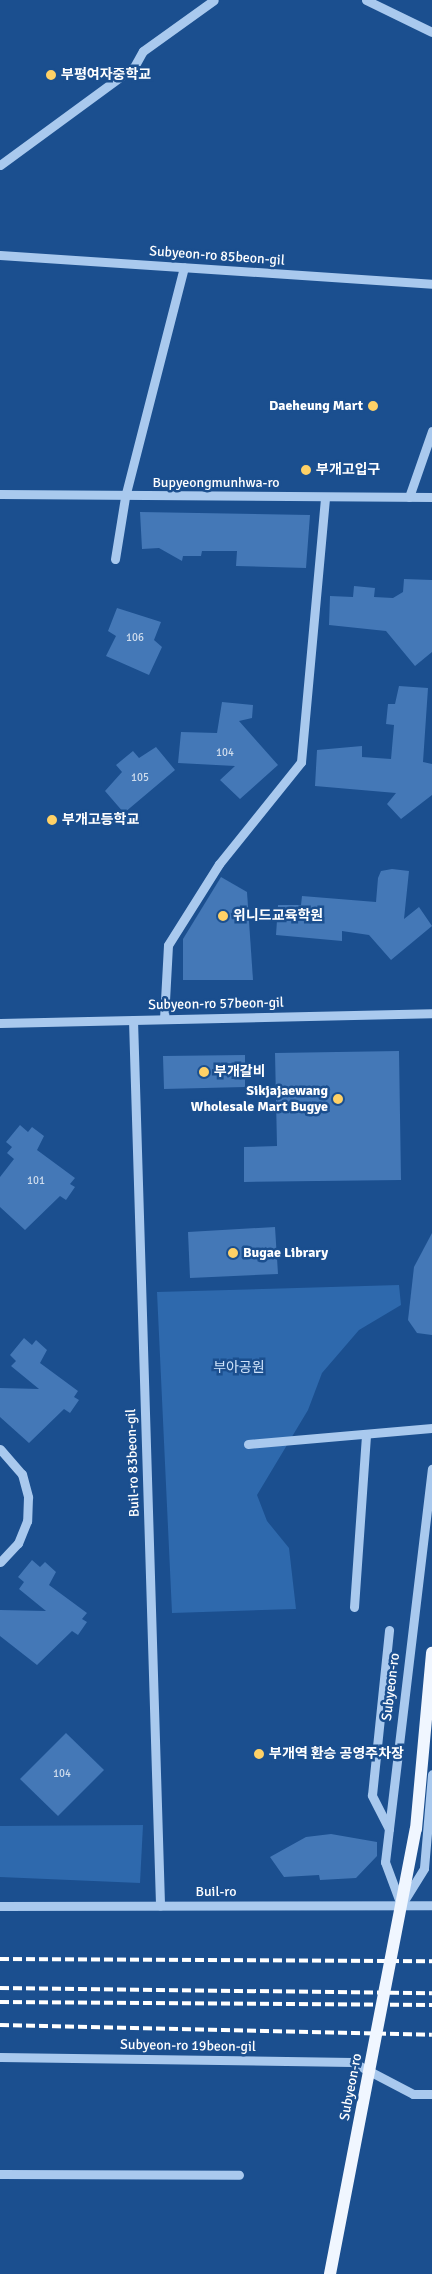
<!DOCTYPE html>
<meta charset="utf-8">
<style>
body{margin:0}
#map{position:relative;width:432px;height:2274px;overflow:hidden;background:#1b4f8f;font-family:Signika,"Noto Sans KR",sans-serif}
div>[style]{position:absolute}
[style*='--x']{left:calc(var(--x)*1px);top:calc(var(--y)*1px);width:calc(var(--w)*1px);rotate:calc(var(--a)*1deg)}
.green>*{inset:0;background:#2e69ad}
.building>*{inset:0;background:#4478b7}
.minor>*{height:9px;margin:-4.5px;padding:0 4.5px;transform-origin:4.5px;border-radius:4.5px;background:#a9c9ee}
.rail>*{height:4px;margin-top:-2px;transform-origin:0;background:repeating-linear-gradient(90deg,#fff 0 9px,transparent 0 13px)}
.major-bridge>*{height:12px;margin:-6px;padding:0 6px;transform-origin:6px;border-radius:6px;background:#f0f6ff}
.dots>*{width:14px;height:14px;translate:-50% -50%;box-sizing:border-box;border:2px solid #1b4f8f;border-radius:50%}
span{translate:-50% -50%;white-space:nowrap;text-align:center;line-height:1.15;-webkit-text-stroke:5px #1b4f8f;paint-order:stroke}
.number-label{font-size:11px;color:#d0dded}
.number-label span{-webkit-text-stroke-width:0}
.poi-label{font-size:14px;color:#fff;font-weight:700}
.left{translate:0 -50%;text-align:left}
.right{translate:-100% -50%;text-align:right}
.street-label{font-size:14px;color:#fff}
.park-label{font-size:14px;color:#cfe3fa}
</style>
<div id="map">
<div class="green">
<i style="clip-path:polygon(399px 1285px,401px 1305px,359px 1330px,322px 1373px,308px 1410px,257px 1495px,267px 1521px,289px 1548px,296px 1609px,172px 1613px,157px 1292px)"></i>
<i style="clip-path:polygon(143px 1825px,140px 1883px,0 1877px,0 1826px)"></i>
</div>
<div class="building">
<i style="clip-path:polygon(140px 512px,310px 515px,306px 568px,236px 566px,237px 551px,202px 551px,201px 556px,183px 556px,182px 561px,159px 548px,142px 549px)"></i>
<i style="clip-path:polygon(404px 579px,432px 580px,432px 652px,415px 666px,386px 631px,329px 625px,330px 596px,353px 597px,354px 586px,375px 588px,374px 597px,393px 598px,403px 592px)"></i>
<i style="clip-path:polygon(117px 608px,161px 622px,154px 640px,162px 647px,149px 675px,106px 656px,116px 636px,108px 631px)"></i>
<i style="clip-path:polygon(399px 686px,428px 688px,423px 762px,432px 764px,432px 795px,401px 819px,387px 804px,396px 793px,315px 786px,317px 750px,362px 746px,362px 757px,391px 759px,394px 725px,386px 724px,388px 704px,395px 704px)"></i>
<i style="clip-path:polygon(222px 702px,253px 705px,252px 718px,239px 721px,278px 765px,240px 799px,220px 780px,235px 766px,178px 763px,181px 732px,217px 733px)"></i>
<i style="clip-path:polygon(156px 747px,175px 770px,124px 813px,105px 791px,122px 772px,116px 765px,133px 751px,139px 758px)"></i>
<i style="clip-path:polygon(392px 869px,409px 871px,404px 919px,419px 907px,432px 926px,391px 960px,369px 935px,342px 931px,342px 941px,276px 935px,278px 905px,301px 905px,302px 896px,376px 902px,378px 878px,381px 871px)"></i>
<i style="clip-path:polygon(221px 877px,247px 892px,253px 980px,183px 980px,183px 939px)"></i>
<i style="clip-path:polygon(399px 1051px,401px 1180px,244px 1182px,244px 1147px,277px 1146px,275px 1053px)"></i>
<i style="clip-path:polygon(245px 1055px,245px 1087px,164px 1089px,163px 1056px)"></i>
<i style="clip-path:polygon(20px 1125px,28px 1132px,32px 1127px,44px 1136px,37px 1150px,75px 1178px,70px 1184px,75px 1187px,66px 1200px,60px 1196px,25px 1230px,0 1207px,0 1177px,14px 1159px,7px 1153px,12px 1147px,6px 1142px)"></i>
<i style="clip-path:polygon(275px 1227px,278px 1274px,190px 1278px,188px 1232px)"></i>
<i style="clip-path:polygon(432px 1233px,432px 1335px,417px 1333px,408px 1320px,414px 1267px)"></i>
<i style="clip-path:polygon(24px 1338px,32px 1345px,36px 1340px,47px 1350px,40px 1363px,78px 1391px,74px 1397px,79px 1400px,70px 1413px,64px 1409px,29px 1443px,0 1417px,0 1388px,39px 1389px,11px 1366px,16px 1361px,10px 1355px)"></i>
<i style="clip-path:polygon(32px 1560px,40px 1567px,45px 1562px,56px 1572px,49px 1585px,87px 1613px,82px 1619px,87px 1622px,78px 1635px,72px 1631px,37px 1665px,0 1636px,0 1610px,46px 1611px,19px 1589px,24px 1582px,18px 1577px)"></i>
<i style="clip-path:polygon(66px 1733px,104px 1770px,58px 1816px,20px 1779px)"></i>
<i style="clip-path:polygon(331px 1834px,377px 1842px,377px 1856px,356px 1878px,320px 1880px,319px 1875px,284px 1877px,270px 1857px,306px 1837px)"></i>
</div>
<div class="minor">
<i style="--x:366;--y:0;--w:73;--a:25.9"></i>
<i style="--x:0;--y:165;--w:166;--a:-36.2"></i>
<i style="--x:134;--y:67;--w:18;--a:-61"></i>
<i style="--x:143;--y:51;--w:87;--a:-35.7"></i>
<i style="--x:0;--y:255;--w:433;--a:3.8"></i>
<i style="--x:0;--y:494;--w:432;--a:0.4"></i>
<i style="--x:409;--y:497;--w:70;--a:-70.8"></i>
<i style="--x:115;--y:559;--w:63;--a:-80.8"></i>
<i style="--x:125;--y:497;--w:237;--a:-75.6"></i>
<i style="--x:164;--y:1019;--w:74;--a:-86.9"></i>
<i style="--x:168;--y:945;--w:96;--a:-57.8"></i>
<i style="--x:219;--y:864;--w:131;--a:-51.2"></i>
<i style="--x:301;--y:762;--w:266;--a:-84.8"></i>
<i style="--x:133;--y:1020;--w:886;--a:88.25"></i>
<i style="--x:0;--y:1023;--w:432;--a:-1.3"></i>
<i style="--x:248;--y:1444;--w:185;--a:-5"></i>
<i style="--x:0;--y:1449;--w:33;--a:49"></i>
<i style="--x:22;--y:1474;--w:24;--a:75"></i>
<i style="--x:28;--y:1497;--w:24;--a:92"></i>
<i style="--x:27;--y:1521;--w:24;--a:112"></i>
<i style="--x:18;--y:1543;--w:26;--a:133"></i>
<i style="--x:354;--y:1607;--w:173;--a:-86"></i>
<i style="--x:389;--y:1829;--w:38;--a:-117"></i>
<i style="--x:372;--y:1795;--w:166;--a:-84.1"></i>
<i style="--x:405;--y:1899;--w:36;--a:-58"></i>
<i style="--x:424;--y:1868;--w:94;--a:-85.1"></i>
<i style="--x:401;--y:1905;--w:46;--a:-110.4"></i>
<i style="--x:385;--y:1862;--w:396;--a:-83.2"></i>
<i style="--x:0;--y:1906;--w:432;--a:-0.1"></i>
<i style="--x:0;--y:2057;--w:352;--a:0.8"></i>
<i style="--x:352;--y:2062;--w:69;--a:27.7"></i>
<i style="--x:413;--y:2094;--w:19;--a:0"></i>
<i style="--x:0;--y:2174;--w:239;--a:0.2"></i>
</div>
<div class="rail">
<i style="--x:0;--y:1959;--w:432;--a:0.3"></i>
<i style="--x:0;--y:1988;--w:432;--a:0.7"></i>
<i style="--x:0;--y:2002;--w:432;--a:0.4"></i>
<i style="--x:0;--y:2025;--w:432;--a:1.3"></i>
</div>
<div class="major-bridge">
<i style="--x:330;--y:2274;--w:453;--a:-79.1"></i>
<i style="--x:416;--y:1829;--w:177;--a:-84.8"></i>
</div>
<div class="dots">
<i style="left:51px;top:75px;background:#ffd166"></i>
<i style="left:373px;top:406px;background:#ffd166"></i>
<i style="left:306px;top:470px;background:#ffd166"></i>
<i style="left:52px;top:820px;background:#ffd166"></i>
<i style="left:223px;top:916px;background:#ffd166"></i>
<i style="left:204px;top:1072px;background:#ffd166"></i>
<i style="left:338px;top:1099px;background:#ffd166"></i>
<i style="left:233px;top:1253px;background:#ffd166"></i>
<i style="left:259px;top:1754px;background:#ffd166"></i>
</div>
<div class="number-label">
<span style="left:135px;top:638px">106</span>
<span style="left:225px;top:753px">104</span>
<span style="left:140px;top:778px">105</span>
<span style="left:36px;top:1181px">101</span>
<span style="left:62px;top:1774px">104</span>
</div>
<div class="poi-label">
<span class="left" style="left:61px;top:75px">부평여자중학교</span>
<span class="right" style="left:363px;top:406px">Daeheung Mart</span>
<span class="left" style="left:316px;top:470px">부개고입구</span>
<span class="left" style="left:62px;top:820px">부개고등학교</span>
<span class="left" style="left:233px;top:916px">위니드교육학원</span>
<span class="left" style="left:214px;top:1072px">부개갈비</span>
<span class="right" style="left:328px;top:1099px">Sikjajaewang<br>Wholesale Mart Bugye</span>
<span class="left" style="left:243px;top:1253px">Bugae Library</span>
<span class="left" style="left:269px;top:1754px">부개역 환승 공영주차장</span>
</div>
<div class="street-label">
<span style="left:217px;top:256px;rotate:4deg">Subyeon-ro 85beon-gil</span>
<span style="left:216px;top:483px">Bupyeongmunhwa-ro</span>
<span style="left:216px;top:1004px;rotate:-1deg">Subyeon-ro 57beon-gil</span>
<span style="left:133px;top:1463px;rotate:-92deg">Buil-ro 83beon-gil</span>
<span style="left:391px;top:1687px;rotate:-83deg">Subyeon-ro</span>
<span style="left:216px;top:1892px">Buil-ro</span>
<span style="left:188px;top:2046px;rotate:1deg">Subyeon-ro 19beon-gil</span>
<span style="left:351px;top:2087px;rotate:-79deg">Subyeon-ro</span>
</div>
<div class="park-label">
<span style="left:239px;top:1368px">부아공원</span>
</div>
</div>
